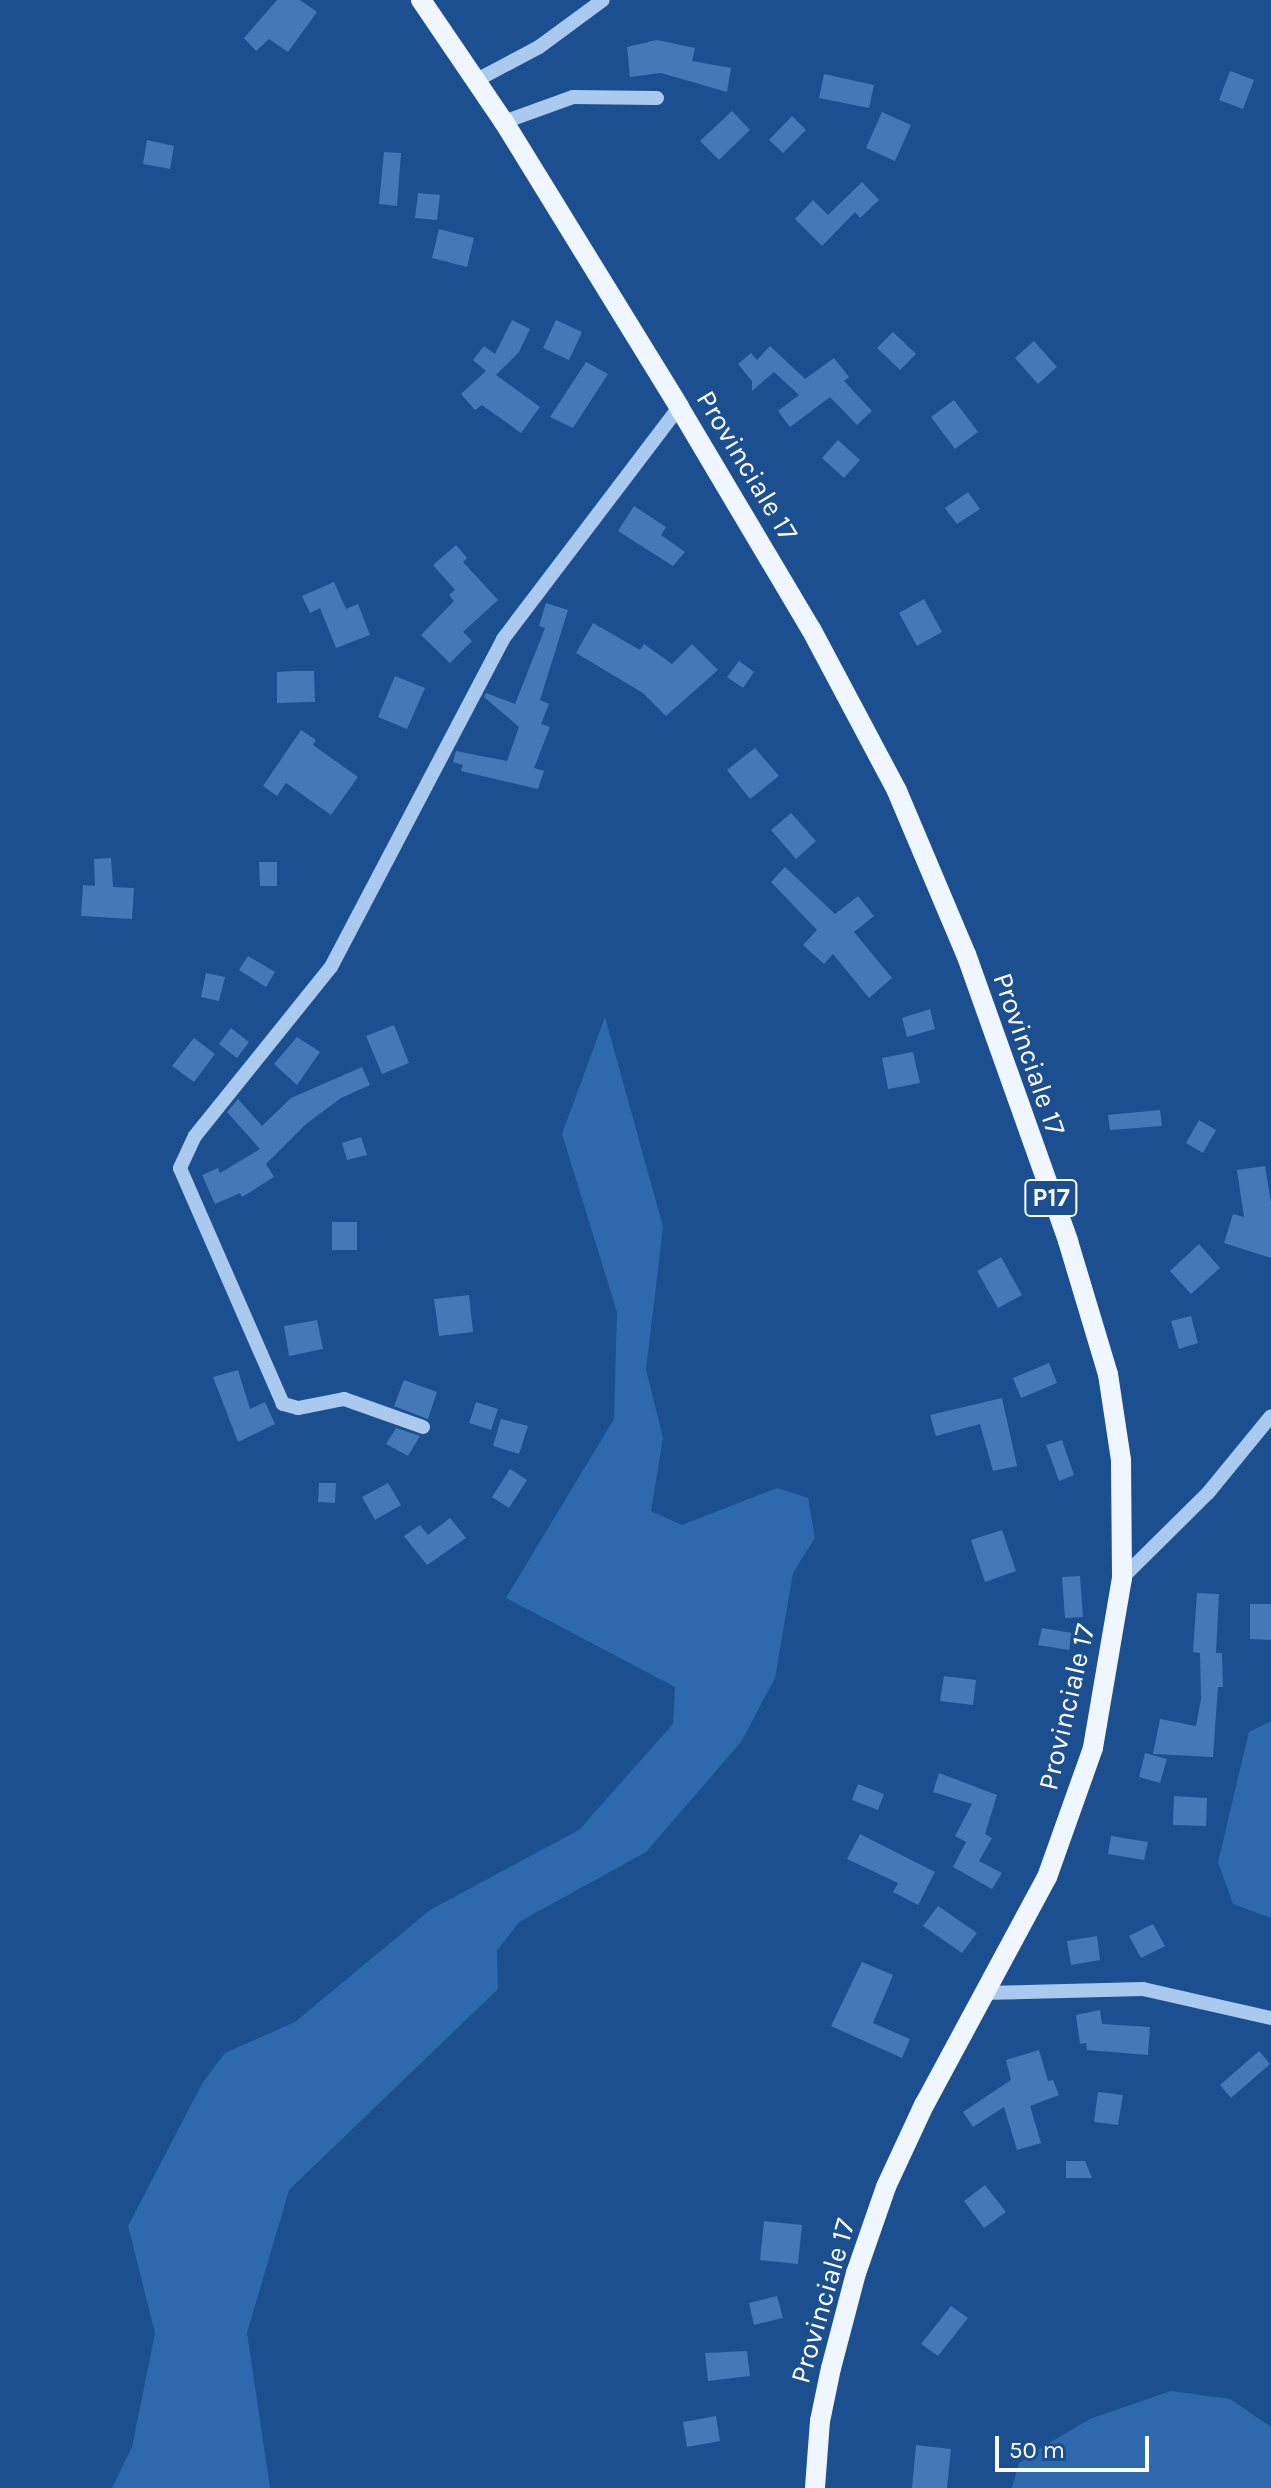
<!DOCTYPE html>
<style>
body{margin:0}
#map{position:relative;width:1271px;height:2488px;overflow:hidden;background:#1b4f8f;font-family:Karla,sans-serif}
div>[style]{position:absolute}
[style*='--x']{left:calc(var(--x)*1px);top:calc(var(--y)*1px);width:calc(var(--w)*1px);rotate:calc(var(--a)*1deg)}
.green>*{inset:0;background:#2e69ad}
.building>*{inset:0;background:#4478b7}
.minor>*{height:14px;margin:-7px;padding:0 7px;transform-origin:7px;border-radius:7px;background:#a9c9ee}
.major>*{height:20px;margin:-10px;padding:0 10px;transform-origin:10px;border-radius:10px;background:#f0f6ff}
span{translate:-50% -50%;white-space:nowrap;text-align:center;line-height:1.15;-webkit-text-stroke:7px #1b4f8f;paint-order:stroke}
.shield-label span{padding:2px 6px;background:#1b4f8f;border:2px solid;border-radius:6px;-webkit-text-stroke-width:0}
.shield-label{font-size:26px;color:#fff;font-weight:700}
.street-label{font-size:28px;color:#fff}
.scale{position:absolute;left:995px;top:2436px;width:154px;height:36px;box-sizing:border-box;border:4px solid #fff;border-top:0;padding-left:10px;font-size:24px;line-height:28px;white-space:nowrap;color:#fff;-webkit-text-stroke:6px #1b4f8f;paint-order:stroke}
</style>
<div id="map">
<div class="green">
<i style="clip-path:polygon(605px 1017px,663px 1227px,646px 1370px,663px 1438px,651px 1511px,682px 1525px,777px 1488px,808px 1498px,815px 1538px,793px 1573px,775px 1678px,741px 1742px,646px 1852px,519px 1922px,497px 1951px,498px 1989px,289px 2190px,247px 2333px,270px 2488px,112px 2488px,132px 2447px,155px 2333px,128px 2226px,203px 2082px,225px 2053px,295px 2022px,430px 1910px,579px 1830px,673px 1724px,675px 1687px,506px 1598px,614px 1419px,617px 1312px,562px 1134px)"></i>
<i style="clip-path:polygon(1271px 1721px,1271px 1918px,1233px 1904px,1218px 1862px,1249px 1732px)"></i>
<i style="clip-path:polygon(1171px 2391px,1230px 2399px,1271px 2427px,1271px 2488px,1012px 2488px,1019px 2463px,1042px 2447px,1092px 2418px)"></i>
</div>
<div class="building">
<i style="clip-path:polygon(277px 0,300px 0,317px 12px,288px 52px,269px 39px,256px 51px,244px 38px)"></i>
<i style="clip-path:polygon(657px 40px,695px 48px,692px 61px,731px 68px,727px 92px,661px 73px,630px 77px,627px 47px)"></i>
<i style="clip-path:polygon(1230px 71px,1254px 80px,1243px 109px,1219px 100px)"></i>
<i style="clip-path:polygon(824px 74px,874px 85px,869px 108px,819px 98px)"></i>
<i style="clip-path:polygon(732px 111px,750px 130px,719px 160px,700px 141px)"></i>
<i style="clip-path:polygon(882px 112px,911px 125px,895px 161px,866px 148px)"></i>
<i style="clip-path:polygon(792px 116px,806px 130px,783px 153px,769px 140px)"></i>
<i style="clip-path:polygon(147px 140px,174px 146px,170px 169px,143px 164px)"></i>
<i style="clip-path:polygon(384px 152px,401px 153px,397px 206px,379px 204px)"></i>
<i style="clip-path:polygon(862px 182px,879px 200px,860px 218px,855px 212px,822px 246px,795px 219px,813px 200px,828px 215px)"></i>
<i style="clip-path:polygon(418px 193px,440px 195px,437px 220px,415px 218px)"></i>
<i style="clip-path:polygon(439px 229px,474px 238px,467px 267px,432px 258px)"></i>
<i style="clip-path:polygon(512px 320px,530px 329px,519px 352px,496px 375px,540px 407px,521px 433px,482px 405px,475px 410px,461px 394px,486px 371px,473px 360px,484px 346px,495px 354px)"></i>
<i style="clip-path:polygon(556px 320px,582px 332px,569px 360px,543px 348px)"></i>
<i style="clip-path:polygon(893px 332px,916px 354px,900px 370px,877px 348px)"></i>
<i style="clip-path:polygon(1034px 341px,1057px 367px,1038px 384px,1015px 358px)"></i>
<i style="clip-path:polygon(770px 346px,805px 379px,834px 358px,849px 377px,844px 381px,872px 411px,857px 425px,830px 397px,790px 427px,778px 411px,799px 395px,774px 372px,752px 391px,752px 381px,738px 364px,751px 353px,757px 360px)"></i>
<i style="clip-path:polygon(586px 362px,608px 374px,573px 428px,550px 417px)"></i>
<i style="clip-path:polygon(954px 400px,978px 432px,955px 449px,931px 417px)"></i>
<i style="clip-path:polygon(838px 440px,860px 460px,844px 478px,822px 458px)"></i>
<i style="clip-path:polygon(968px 492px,980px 509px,957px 524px,945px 508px)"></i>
<i style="clip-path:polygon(634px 506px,666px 527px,661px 535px,685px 552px,673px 566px,618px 531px)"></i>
<i style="clip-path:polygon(456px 545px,467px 558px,463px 562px,498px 600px,463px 632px,472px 641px,450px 663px,421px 635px,454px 601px,449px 595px,455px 590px,433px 565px)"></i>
<i style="clip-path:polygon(334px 582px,346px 609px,358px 604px,370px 635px,336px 648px,320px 608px,310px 613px,302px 596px)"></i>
<i style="clip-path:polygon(924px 599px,942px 632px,917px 646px,899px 613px)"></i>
<i style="clip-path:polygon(546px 603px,568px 610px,540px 700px,549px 704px,541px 724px,550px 727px,534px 768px,544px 771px,538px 789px,461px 771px,463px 765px,453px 762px,456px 751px,507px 761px,519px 727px,484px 697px,486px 693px,515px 704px,545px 628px,539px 626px)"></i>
<i style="clip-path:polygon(593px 623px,640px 650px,644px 644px,672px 664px,692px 644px,718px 670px,666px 716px,643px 693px,576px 653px)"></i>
<i style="clip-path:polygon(739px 661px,754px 672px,743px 688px,727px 677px)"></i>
<i style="clip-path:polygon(294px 671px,314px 671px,315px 702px,277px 703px,277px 672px)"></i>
<i style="clip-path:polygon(395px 676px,425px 688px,407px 729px,378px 717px)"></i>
<i style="clip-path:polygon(301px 730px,316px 740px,313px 745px,358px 777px,331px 815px,286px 783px,277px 796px,263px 786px)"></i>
<i style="clip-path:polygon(755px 748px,779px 776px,750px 799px,727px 770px)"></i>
<i style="clip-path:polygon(791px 813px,816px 841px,796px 859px,771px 830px)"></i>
<i style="clip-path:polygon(111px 858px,113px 887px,134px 888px,132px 919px,81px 916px,83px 885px,95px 886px,94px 859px)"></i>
<i style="clip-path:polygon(259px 862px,277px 862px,277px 886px,260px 886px)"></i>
<i style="clip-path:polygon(785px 867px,835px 914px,858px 896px,874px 916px,854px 932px,892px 978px,869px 998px,833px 954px,824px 964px,803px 945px,817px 930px,771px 882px)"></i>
<i style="clip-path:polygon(248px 956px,275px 972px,266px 987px,239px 970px)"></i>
<i style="clip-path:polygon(206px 973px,225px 977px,219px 1001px,201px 997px)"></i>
<i style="clip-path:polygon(930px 1009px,935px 1029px,907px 1037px,902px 1018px)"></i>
<i style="clip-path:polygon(394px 1025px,409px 1063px,382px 1074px,366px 1036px)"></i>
<i style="clip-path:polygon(231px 1028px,249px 1042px,237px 1058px,219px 1044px)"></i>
<i style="clip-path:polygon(297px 1037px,320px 1052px,297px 1085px,274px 1064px)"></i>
<i style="clip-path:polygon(194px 1038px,215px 1054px,194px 1082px,172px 1066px)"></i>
<i style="clip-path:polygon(913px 1052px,920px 1083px,888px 1089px,882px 1058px)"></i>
<i style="clip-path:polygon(362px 1067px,370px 1085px,341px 1098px,306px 1124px,266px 1164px,274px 1177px,242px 1197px,240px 1193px,215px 1204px,202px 1175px,218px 1168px,220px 1173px,260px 1149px,227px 1112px,238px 1099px,262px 1126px,291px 1098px)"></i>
<i style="clip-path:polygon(1160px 1110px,1162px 1126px,1110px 1130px,1108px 1115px)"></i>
<i style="clip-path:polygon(1199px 1120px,1216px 1130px,1203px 1153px,1186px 1143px)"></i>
<i style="clip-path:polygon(361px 1137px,367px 1155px,347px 1160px,342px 1143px)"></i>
<i style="clip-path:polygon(1265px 1166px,1271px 1203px,1271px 1258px,1224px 1243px,1233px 1214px,1244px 1217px,1237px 1170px)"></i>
<i style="clip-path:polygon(332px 1222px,357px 1222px,357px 1250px,332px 1250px)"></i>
<i style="clip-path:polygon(1199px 1244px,1220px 1268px,1191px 1294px,1170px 1271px)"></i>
<i style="clip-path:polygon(1001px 1257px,1022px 1295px,998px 1308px,977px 1271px)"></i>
<i style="clip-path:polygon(469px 1295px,473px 1332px,439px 1336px,434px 1299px)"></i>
<i style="clip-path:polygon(1191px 1316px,1198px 1343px,1179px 1349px,1171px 1321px)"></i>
<i style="clip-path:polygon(317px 1320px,323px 1349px,289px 1356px,284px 1326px)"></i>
<i style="clip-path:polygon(1049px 1363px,1057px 1383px,1021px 1398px,1013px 1378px)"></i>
<i style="clip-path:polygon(238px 1370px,250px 1409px,265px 1402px,275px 1424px,238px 1442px,213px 1377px)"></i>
<i style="clip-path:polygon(404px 1380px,437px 1392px,428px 1419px,394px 1406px)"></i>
<i style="clip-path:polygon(1002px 1398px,1017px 1466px,993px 1471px,980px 1424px,936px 1436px,930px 1415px)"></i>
<i style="clip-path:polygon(476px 1402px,498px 1409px,491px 1430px,469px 1423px)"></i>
<i style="clip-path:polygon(501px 1419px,528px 1426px,519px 1454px,493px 1446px)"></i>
<i style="clip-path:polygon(396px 1428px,420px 1436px,408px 1456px,386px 1444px)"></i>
<i style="clip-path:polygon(1062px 1440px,1074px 1475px,1059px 1481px,1046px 1445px)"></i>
<i style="clip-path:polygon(510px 1469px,527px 1480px,509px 1508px,492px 1497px)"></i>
<i style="clip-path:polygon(319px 1483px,336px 1483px,335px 1503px,318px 1502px)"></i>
<i style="clip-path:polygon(388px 1483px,401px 1505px,375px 1520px,362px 1497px)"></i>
<i style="clip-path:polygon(450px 1518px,466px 1538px,427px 1565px,404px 1536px,420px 1525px,428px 1535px)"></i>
<i style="clip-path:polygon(1002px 1530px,1016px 1571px,985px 1582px,971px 1540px)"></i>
<i style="clip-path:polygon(1080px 1576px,1083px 1617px,1065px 1618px,1062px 1577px)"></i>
<i style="clip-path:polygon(1197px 1593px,1219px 1594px,1216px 1653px,1222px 1653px,1223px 1687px,1218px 1687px,1213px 1757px,1153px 1754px,1160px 1719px,1196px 1726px,1201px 1699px,1200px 1653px,1193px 1652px)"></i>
<i style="clip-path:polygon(1250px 1604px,1271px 1604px,1271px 1640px,1250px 1639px)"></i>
<i style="clip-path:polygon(1042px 1628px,1072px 1633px,1069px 1650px,1038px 1645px)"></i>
<i style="clip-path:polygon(944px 1676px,976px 1680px,973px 1705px,940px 1701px)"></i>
<i style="clip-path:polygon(1145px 1753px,1167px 1759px,1160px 1783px,1139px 1777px)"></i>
<i style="clip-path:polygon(939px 1773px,997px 1795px,985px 1834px,992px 1838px,979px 1861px,1002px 1873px,992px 1889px,953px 1867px,966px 1842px,955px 1836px,972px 1804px,933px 1792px)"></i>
<i style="clip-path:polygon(858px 1784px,884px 1794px,878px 1810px,852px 1800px)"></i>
<i style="clip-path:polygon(1174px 1796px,1207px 1798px,1206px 1826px,1173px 1825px)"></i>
<i style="clip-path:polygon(860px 1834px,935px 1872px,918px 1905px,893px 1892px,898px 1883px,847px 1859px)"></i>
<i style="clip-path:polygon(1111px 1836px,1148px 1842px,1144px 1860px,1108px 1854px)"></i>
<i style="clip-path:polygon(938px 1906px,977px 1933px,962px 1953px,923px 1926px)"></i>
<i style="clip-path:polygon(1153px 1924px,1165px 1946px,1141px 1958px,1129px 1936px)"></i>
<i style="clip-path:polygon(1097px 1936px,1100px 1960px,1071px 1965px,1067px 1941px)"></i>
<i style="clip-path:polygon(862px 1962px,893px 1975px,873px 2023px,910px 2039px,902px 2058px,831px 2026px)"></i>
<i style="clip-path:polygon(1100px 2010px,1102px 2024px,1150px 2027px,1148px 2055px,1087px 2050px,1086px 2043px,1080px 2044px,1076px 2015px)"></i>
<i style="clip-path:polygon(1039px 2050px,1048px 2081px,1053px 2080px,1059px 2095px,1030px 2106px,1041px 2143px,1017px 2150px,1004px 2107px,973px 2127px,963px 2112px,1011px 2080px,1006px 2060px)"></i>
<i style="clip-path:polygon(1259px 2051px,1270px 2064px,1231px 2098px,1220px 2085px)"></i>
<i style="clip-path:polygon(1098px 2092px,1123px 2095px,1118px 2125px,1094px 2122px)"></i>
<i style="clip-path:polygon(1066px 2161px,1085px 2161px,1092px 2178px,1066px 2178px)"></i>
<i style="clip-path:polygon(985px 2185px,1006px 2212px,984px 2228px,964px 2201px)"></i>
<i style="clip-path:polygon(764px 2221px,802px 2225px,798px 2264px,760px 2260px)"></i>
<i style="clip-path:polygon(777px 2296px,783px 2318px,754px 2325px,749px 2303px)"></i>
<i style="clip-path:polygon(951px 2306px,968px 2318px,938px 2356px,921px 2344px)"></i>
<i style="clip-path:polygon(747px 2351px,750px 2376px,708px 2381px,705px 2353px)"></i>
<i style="clip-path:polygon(716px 2416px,720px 2441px,687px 2447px,683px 2422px)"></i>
<i style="clip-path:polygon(916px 2445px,951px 2449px,947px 2488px,912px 2488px)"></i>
</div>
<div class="minor">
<i style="--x:475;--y:81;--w:72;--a:-28"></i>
<i style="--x:539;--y:47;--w:79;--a:-36.3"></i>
<i style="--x:504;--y:122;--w:73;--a:-19.9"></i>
<i style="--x:573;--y:97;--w:84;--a:0.7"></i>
<i style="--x:423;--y:1427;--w:84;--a:-160.5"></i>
<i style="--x:344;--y:1399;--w:47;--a:168.9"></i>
<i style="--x:298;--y:1408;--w:16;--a:-165"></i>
<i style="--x:283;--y:1404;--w:257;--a:-113.6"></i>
<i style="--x:180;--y:1168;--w:35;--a:-65"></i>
<i style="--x:195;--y:1136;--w:217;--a:-51.2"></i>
<i style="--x:331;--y:967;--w:370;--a:-62.3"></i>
<i style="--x:503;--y:639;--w:291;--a:-52.8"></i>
<i style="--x:1122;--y:1578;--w:121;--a:-44.7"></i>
<i style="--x:1208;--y:1493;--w:99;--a:-50.7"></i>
<i style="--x:983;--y:1993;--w:160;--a:-1.4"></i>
<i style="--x:1143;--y:1989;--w:131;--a:12.8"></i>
</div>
<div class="major">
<i style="--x:421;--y:0;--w:148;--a:55.8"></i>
<i style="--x:504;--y:122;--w:334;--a:58.4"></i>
<i style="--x:679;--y:407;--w:258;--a:59.3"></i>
<i style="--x:811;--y:629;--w:183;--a:62"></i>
<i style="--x:897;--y:791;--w:177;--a:67.1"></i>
<i style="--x:966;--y:954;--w:305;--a:70.4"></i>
<i style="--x:1068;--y:1241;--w:139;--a:73.3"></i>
<i style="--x:1108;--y:1374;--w:87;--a:81.4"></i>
<i style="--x:1121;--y:1460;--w:118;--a:89.5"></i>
<i style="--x:1122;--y:1578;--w:172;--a:99.7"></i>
<i style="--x:1093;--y:1748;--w:137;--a:109.6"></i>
<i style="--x:1047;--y:1877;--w:259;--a:118.3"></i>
<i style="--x:924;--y:2105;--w:90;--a:114.9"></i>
<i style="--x:886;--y:2187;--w:91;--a:109.2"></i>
<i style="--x:856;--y:2273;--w:98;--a:104.7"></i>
<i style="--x:831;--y:2368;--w:54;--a:101.7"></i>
<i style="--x:820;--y:2421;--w:67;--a:94.3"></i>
</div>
<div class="shield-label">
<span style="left:1051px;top:1198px">P17</span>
</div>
<div class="street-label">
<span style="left:747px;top:466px;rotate:59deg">Provinciale 17</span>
<span style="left:1029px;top:1054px;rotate:71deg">Provinciale 17</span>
<span style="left:1067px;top:1707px;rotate:-77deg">Provinciale 17</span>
<span style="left:823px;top:2301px;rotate:-74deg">Provinciale 17</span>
</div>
<div class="scale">50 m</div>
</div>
